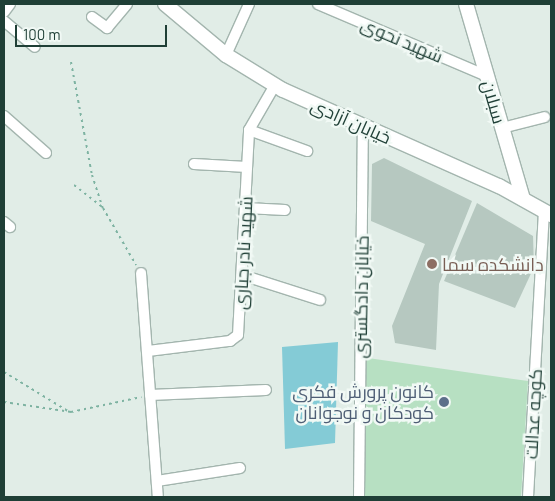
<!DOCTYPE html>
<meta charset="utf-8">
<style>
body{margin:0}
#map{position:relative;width:555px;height:501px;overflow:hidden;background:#e1ede7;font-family:Barlow,Cairo,sans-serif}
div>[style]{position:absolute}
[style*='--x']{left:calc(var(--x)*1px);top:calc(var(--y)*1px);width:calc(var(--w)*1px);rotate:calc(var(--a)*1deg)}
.green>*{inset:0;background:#b7e0c2}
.water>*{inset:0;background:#84cbd6}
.building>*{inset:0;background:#b6c8c0}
.path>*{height:2px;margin-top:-1px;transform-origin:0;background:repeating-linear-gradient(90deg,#7eb3a2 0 2.5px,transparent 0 6.5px)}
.roads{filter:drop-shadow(1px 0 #a3b5ae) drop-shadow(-1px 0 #a3b5ae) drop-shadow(0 1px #a3b5ae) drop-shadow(0 -1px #a3b5ae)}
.street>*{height:10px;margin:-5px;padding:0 5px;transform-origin:5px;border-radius:5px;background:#fff}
.secondary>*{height:14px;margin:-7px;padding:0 7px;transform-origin:7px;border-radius:7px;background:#fff}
.dots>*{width:14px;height:14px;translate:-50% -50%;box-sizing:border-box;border:2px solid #f1f9f5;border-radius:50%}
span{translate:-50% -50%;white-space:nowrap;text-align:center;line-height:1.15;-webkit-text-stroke:5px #f1f9f5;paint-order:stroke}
.street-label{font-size:18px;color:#1f3f36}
.education-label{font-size:18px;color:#785e54}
.left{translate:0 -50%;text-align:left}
.service-label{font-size:18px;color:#4e5e75}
.right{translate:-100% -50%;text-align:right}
.frame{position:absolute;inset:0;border:5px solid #1f3f36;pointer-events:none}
.scale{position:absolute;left:15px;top:25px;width:152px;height:22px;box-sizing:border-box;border:2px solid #1f3f36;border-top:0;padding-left:6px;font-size:15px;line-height:18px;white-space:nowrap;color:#1f3f36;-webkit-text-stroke:4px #f1f9f5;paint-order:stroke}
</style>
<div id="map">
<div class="green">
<i style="clip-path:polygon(361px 357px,528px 381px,521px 497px,357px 497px)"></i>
</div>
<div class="water">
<i style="clip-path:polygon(338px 342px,335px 443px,285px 449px,282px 347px)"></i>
</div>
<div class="building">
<i style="clip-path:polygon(384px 158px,472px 201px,439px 284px,436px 350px,395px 343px,392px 326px,425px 244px,371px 221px,372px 164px)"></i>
<i style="clip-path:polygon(477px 203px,533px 236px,534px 267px,515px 308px,444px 281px)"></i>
</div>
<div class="path">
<i style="--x:71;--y:62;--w:115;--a:79.5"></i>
<i style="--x:92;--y:175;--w:35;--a:72"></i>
<i style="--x:74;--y:185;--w:37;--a:38"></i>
<i style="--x:103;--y:208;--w:66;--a:59.9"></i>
<i style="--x:4;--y:372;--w:75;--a:31.4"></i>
<i style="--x:4;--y:402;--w:68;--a:8.5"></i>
<i style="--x:71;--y:412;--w:72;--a:-12.1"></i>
</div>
<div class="roads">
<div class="street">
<i style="--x:318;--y:4;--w:184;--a:23.1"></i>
<i style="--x:4;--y:12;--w:10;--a:-53"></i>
<i style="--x:92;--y:17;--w:19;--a:36"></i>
<i style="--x:107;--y:28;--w:31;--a:-50"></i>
<i style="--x:4;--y:21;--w:40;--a:40"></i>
<i style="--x:226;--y:55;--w:56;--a:-65.7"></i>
<i style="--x:4;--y:116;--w:56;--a:41.4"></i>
<i style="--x:502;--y:128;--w:44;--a:-14.3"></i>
<i style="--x:249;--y:130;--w:62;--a:19.9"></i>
<i style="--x:194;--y:164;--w:53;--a:3.2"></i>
<i style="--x:246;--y:208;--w:39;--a:3"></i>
<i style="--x:4;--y:222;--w:8;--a:40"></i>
<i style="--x:141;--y:273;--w:225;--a:85.7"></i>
<i style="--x:242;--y:275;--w:82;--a:17.8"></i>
<i style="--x:148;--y:351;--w:83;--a:-7"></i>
<i style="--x:230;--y:341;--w:10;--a:-37"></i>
<i style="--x:238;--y:335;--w:205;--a:-86.9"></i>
<i style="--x:249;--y:130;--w:52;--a:-60"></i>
<i style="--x:150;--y:395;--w:116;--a:-2.5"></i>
<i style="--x:157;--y:481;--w:84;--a:-8.9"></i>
<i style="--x:359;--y:497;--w:370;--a:-89.4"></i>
<i style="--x:528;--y:497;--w:286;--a:-86.8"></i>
</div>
<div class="secondary">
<i style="--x:165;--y:4;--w:80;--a:39.9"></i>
<i style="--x:226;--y:55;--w:67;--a:31.6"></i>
<i style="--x:283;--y:90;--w:236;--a:24"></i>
<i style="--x:499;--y:186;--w:60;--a:29.1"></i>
<i style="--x:466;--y:4;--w:203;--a:73.7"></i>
</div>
</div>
<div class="dots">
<i style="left:432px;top:264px;background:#8d6e63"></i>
<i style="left:444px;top:402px;background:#5c6f8a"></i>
</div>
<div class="street-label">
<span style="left:402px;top:40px;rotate:23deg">شهید نحوی</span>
<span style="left:494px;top:102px;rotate:74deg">سبلان</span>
<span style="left:351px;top:121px;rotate:24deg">خیابان آزادی</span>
<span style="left:243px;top:253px;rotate:-87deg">شهید نادر جباری</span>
<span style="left:361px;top:297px;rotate:-89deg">خیابان دادگستری</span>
<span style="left:533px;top:414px;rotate:-87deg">کوچه عدالت</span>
</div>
<div class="education-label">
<span class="left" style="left:442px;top:264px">دانشکده سما</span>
</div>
<div class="service-label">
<span class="right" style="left:434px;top:402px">کانون پرورش فکری<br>کودکان و نوجوانان</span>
</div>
<div class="frame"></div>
<div class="scale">100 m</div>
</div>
